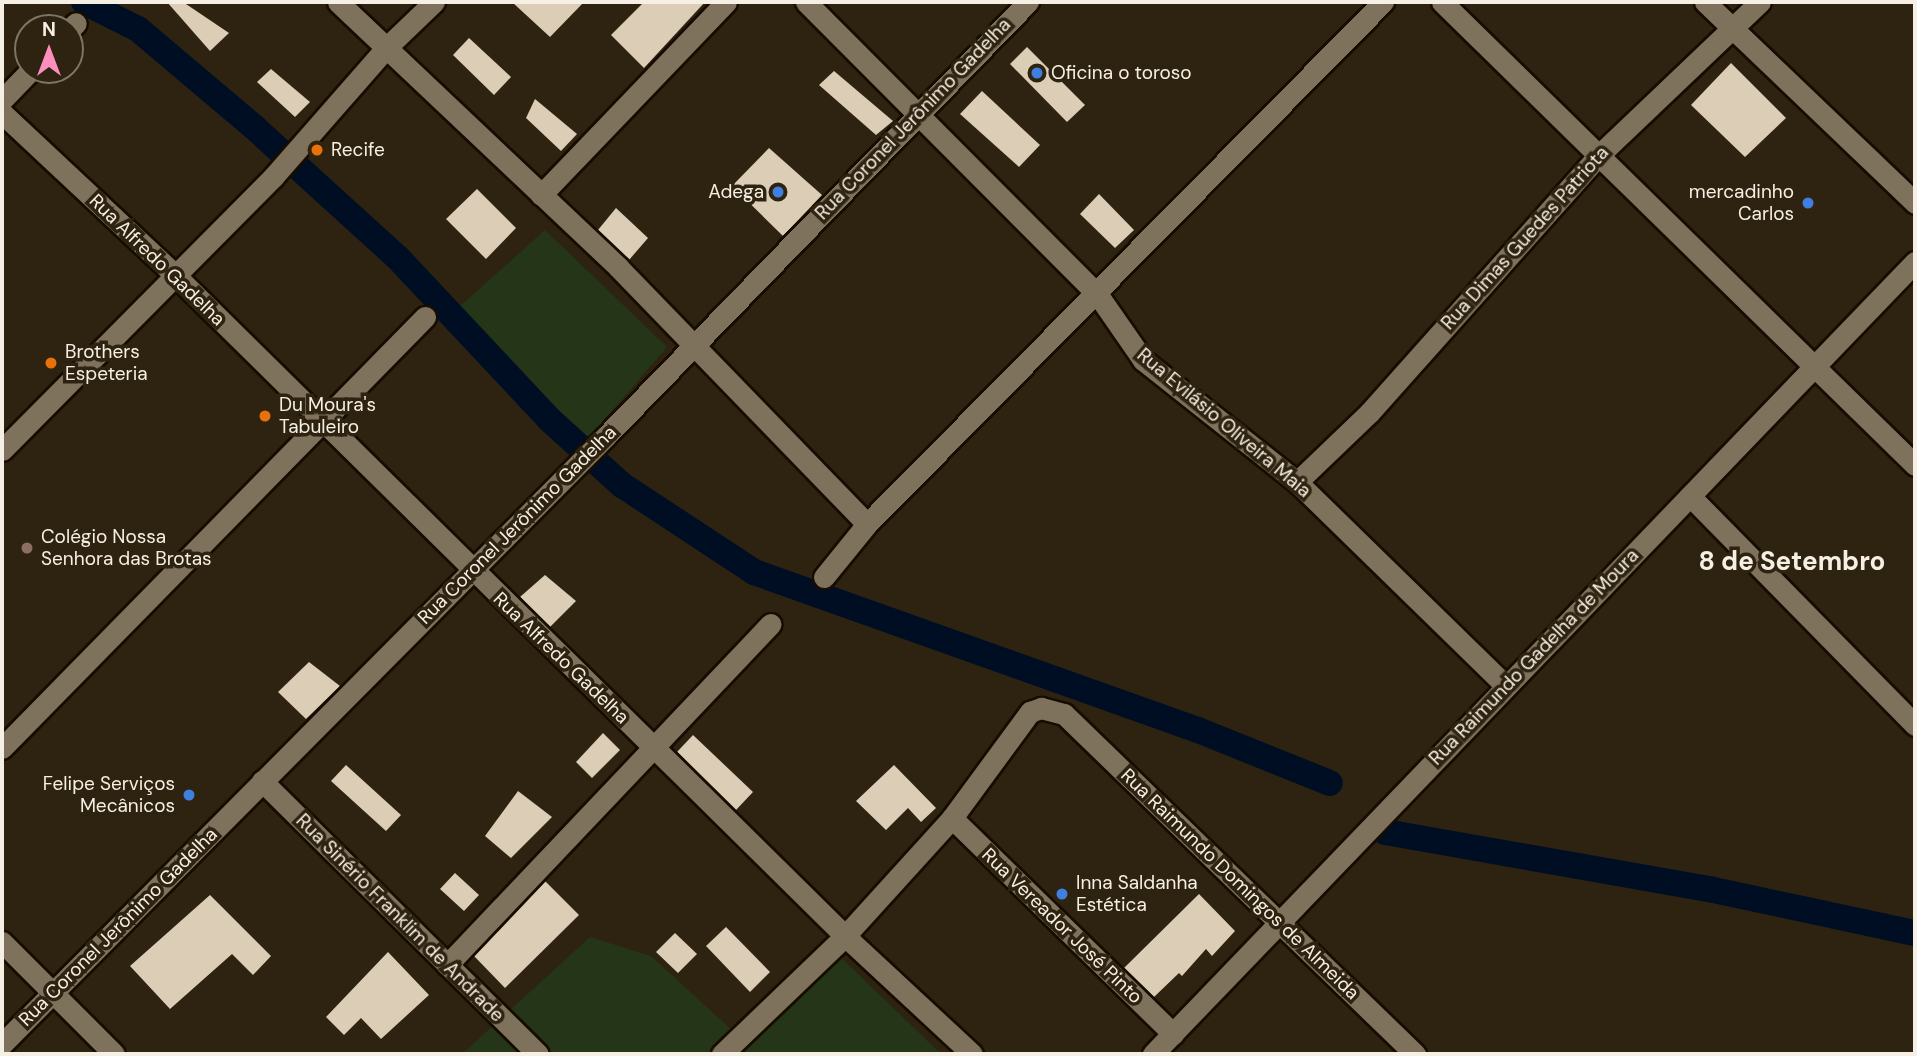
<!DOCTYPE html>
<meta charset="utf-8">
<style>
body{margin:0}
#map{position:relative;width:1917px;height:1056px;overflow:hidden;background:#2e2310;font-family:"DM Sans",sans-serif}
div>[style]{position:absolute}
[style*='--x']{left:calc(var(--x)*1px);top:calc(var(--y)*1px);width:calc(var(--w)*1px);rotate:calc(var(--a)*1deg)}
.green>*{inset:0;background:#253517}
.canal>*{height:26px;margin:-13px;padding:0 13px;transform-origin:13px;border-radius:13px;background:#000e24}
.building>*{inset:0;background:#dcceb6}
.roads{filter:drop-shadow(2px 0 #160c00) drop-shadow(-2px 0 #160c00) drop-shadow(0 2px #160c00) drop-shadow(0 -2px #160c00)}
.street>*{height:21px;margin:-10.5px;padding:0 10.5px;transform-origin:10.5px;border-radius:10.5px;background:#7e725c}
.dots>*{width:19px;height:19px;translate:-50% -50%;box-sizing:border-box;border:4px solid #2e2310;border-radius:50%}
span{translate:-50% -50%;white-space:nowrap;text-align:center;line-height:1.15;-webkit-text-stroke:7px #2e2310;paint-order:stroke}
.poi-label{font-size:19px;color:#f6efe3}
.left{translate:0 -50%;text-align:left}
.right{translate:-100% -50%;text-align:right}
.street-label{font-size:19px;color:#f6efe3}
.district-label{font-size:26px;color:#f6efe3;font-weight:700}
.frame{position:absolute;inset:0;border:4px solid #f6efe3;pointer-events:none}
.north{position:absolute;left:14px;top:14px;width:70px;height:70px;box-sizing:border-box;background:#2e2310;border:2px solid #7e7564;border-radius:50%;rotate:0deg;font-size:19px;font-weight:700;line-height:28px;text-align:center;color:#f6efe3}
.north::after{content:'';display:block;margin:auto;width:24px;height:32px;background:#fd8ebe;clip-path:polygon(50% 0,100% 100%,50% 72%,0 100%)}
</style>
<div id="map">
<div class="green">
<i style="clip-path:polygon(545px 230px,667px 347px,585px 442px,458px 308px)"></i>
<i style="clip-path:polygon(590px 937px,651px 956px,735px 1033px,829px 946px,941px 1054px,462px 1054px)"></i>
</div>
<div class="canal">
<i style="--x:84;--y:2;--w:60;--a:26.6"></i>
<i style="--x:138;--y:29;--w:153;--a:40.2"></i>
<i style="--x:255;--y:128;--w:193;--a:42.3"></i>
<i style="--x:398;--y:258;--w:222;--a:46.8"></i>
<i style="--x:550;--y:420;--w:97;--a:42.1"></i>
<i style="--x:622;--y:485;--w:158;--a:33.4"></i>
<i style="--x:754;--y:572;--w:471;--a:19.6"></i>
<i style="--x:1198;--y:730;--w:142;--a:21.9"></i>
<i style="--x:1385;--y:832;--w:329;--a:10"></i>
<i style="--x:1709;--y:889;--w:211;--a:12.1"></i>
</div>
<div class="building">
<i style="clip-path:polygon(167px 2px,183px 2px,229px 33px,210px 51px)"></i>
<i style="clip-path:polygon(512px 2px,584px 2px,550px 37px)"></i>
<i style="clip-path:polygon(644px 2px,705px 2px,644px 68px,611px 35px)"></i>
<i style="clip-path:polygon(469px 38px,511px 77px,494px 95px,453px 55px)"></i>
<i style="clip-path:polygon(1027px 47px,1085px 105px,1067px 122px,1010px 64px)"></i>
<i style="clip-path:polygon(1731px 63px,1786px 118px,1745px 157px,1691px 105px)"></i>
<i style="clip-path:polygon(271px 69px,310px 102px,295px 117px,257px 82px)"></i>
<i style="clip-path:polygon(834px 71px,893px 121px,876px 135px,819px 85px)"></i>
<i style="clip-path:polygon(982px 91px,1040px 145px,1019px 167px,960px 114px)"></i>
<i style="clip-path:polygon(535px 99px,577px 134px,561px 151px,526px 118px)"></i>
<i style="clip-path:polygon(769px 148px,822px 195px,783px 236px,732px 186px)"></i>
<i style="clip-path:polygon(477px 189px,516px 228px,486px 259px,446px 219px)"></i>
<i style="clip-path:polygon(1099px 194px,1134px 230px,1115px 248px,1080px 214px)"></i>
<i style="clip-path:polygon(616px 208px,648px 238px,629px 260px,598px 230px)"></i>
<i style="clip-path:polygon(545px 575px,576px 601px,550px 627px,520px 597px)"></i>
<i style="clip-path:polygon(309px 662px,340px 686px,306px 719px,278px 692px)"></i>
<i style="clip-path:polygon(603px 733px,620px 750px,592px 778px,576px 762px)"></i>
<i style="clip-path:polygon(693px 735px,753px 792px,736px 810px,677px 752px)"></i>
<i style="clip-path:polygon(346px 765px,401px 815px,386px 831px,331px 781px)"></i>
<i style="clip-path:polygon(894px 765px,936px 808px,921px 822px,908px 808px,886px 830px,856px 801px)"></i>
<i style="clip-path:polygon(518px 791px,552px 817px,511px 858px,485px 836px)"></i>
<i style="clip-path:polygon(455px 873px,479px 895px,464px 911px,440px 889px)"></i>
<i style="clip-path:polygon(545px 881px,579px 915px,505px 988px,474px 956px)"></i>
<i style="clip-path:polygon(1199px 894px,1235px 931px,1212px 956px,1206px 949px,1182px 976px,1179px 973px,1154px 997px,1124px 968px)"></i>
<i style="clip-path:polygon(210px 895px,271px 956px,253px 975px,232px 954px,170px 1009px,130px 966px)"></i>
<i style="clip-path:polygon(726px 927px,770px 972px,750px 992px,706px 946px)"></i>
<i style="clip-path:polygon(675px 933px,697px 954px,678px 973px,656px 952px)"></i>
<i style="clip-path:polygon(388px 952px,429px 995px,381px 1039px,361px 1018px,344px 1035px,326px 1017px)"></i>
</div>
<div class="roads">
<div class="street">
<i style="--x:338;--y:2;--w:387;--a:43.4"></i>
<i style="--x:619;--y:268;--w:356;--a:45.9"></i>
<i style="--x:806;--y:2;--w:414;--a:45.1"></i>
<i style="--x:1098;--y:295;--w:79;--a:55.3"></i>
<i style="--x:1143;--y:360;--w:196;--a:38.4"></i>
<i style="--x:1297;--y:482;--w:292;--a:44.3"></i>
<i style="--x:1442;--y:2;--w:662;--a:44.39"></i>
<i style="--x:1705;--y:2;--w:291;--a:43.7"></i>
<i style="--x:70;--y:29;--w:8;--a:-45"></i>
<i style="--x:2;--y:100;--w:42;--a:-46"></i>
<i style="--x:2;--y:113;--w:236;--a:43.1"></i>
<i style="--x:174;--y:274;--w:943;--a:44.61"></i>
<i style="--x:845;--y:936;--w:173;--a:42.9"></i>
<i style="--x:541;--y:195;--w:267;--a:-46.2"></i>
<i style="--x:2;--y:450;--w:386;--a:-45.2"></i>
<i style="--x:274;--y:176;--w:171;--a:-48.8"></i>
<i style="--x:387;--y:47;--w:65;--a:-43.8"></i>
<i style="--x:1297;--y:482;--w:100;--a:-43.8"></i>
<i style="--x:1369;--y:413;--w:343;--a:-48.3"></i>
<i style="--x:1597;--y:157;--w:225;--a:-43.6"></i>
<i style="--x:1690;--y:496;--w:321;--a:45.5"></i>
<i style="--x:824;--y:577;--w:68;--a:-50.9"></i>
<i style="--x:867;--y:524;--w:734;--a:-45.33"></i>
<i style="--x:2;--y:748;--w:604;--a:-45.54"></i>
<i style="--x:262;--y:781;--w:388;--a:44.7"></i>
<i style="--x:952;--y:818;--w:309;--a:44.3"></i>
<i style="--x:2;--y:942;--w:158;--a:45"></i>
<i style="--x:447;--y:965;--w:470;--a:-46.5"></i>
<i style="--x:2;--y:1044;--w:858;--a:-45.19"></i>
<i style="--x:607;--y:435;--w:604;--a:-45.81"></i>
<i style="--x:722;--y:1054;--w:170;--a:-43.8"></i>
<i style="--x:845;--y:936;--w:159;--a:-47.8"></i>
<i style="--x:952;--y:818;--w:132;--a:-53.7"></i>
<i style="--x:1030;--y:712;--w:12;--a:-20"></i>
<i style="--x:1041;--y:708;--w:24;--a:15"></i>
<i style="--x:1064;--y:714;--w:489;--a:44.1"></i>
<i style="--x:1153;--y:1054;--w:1099;--a:-46.11"></i>
</div>
</div>
<div class="dots">
<i style="left:1037px;top:73px;background:#3f7fe0"></i>
<i style="left:317px;top:150px;background:#e8710a"></i>
<i style="left:778px;top:192px;background:#3f7fe0"></i>
<i style="left:1808px;top:203px;background:#3f7fe0"></i>
<i style="left:51px;top:363px;background:#e8710a"></i>
<i style="left:265px;top:416px;background:#e8710a"></i>
<i style="left:27px;top:548px;background:#8d6e63"></i>
<i style="left:189px;top:795px;background:#3f7fe0"></i>
<i style="left:1062px;top:894px;background:#3f7fe0"></i>
</div>
<div class="poi-label">
<span class="left" style="left:1051px;top:73px">Oficina o toroso</span>
<span class="left" style="left:331px;top:150px">Recife</span>
<span class="right" style="left:764px;top:192px">Adega</span>
<span class="right" style="left:1794px;top:203px">mercadinho<br>Carlos</span>
<span class="left" style="left:65px;top:363px">Brothers<br>Espeteria</span>
<span class="left" style="left:279px;top:416px">Du Moura's<br>Tabuleiro</span>
<span class="left" style="left:41px;top:548px">Colégio Nossa<br>Senhora das Brotas</span>
<span class="right" style="left:175px;top:795px">Felipe Serviços<br>Mecânicos</span>
<span class="left" style="left:1076px;top:894px">Inna Saldanha<br>Estética</span>
</div>
<div class="street-label">
<span style="left:913px;top:119px;rotate:-46deg">Rua Coronel Jerônimo Gadelha</span>
<span style="left:1525px;top:238px;rotate:-48deg">Rua Dimas Guedes Patriota</span>
<span style="left:157px;top:260px;rotate:44deg">Rua Alfredo Gadelha</span>
<span style="left:1224px;top:423px;rotate:40deg">Rua Evilásio Oliveira Maia</span>
<span style="left:517px;top:525px;rotate:-45deg">Rua Coronel Jerônimo Gadelha</span>
<span style="left:1534px;top:657px;rotate:-46deg">Rua Raimundo Gadelha de Moura</span>
<span style="left:561px;top:658px;rotate:44deg">Rua Alfredo Gadelha</span>
<span style="left:1240px;top:884px;rotate:44deg">Rua Raimundo Domingos de Almeida</span>
<span style="left:400px;top:918px;rotate:45deg">Rua Sinério Franklim de Andrade</span>
<span style="left:1062px;top:926px;rotate:44deg">Rua Vereador José Pinto</span>
<span style="left:118px;top:927px;rotate:-45deg">Rua Coronel Jerônimo Gadelha</span>
</div>
<div class="district-label">
<span style="left:1792px;top:562px">8 de Setembro</span>
</div>
<div class="frame"></div>
<div class="north">N</div>
</div>
